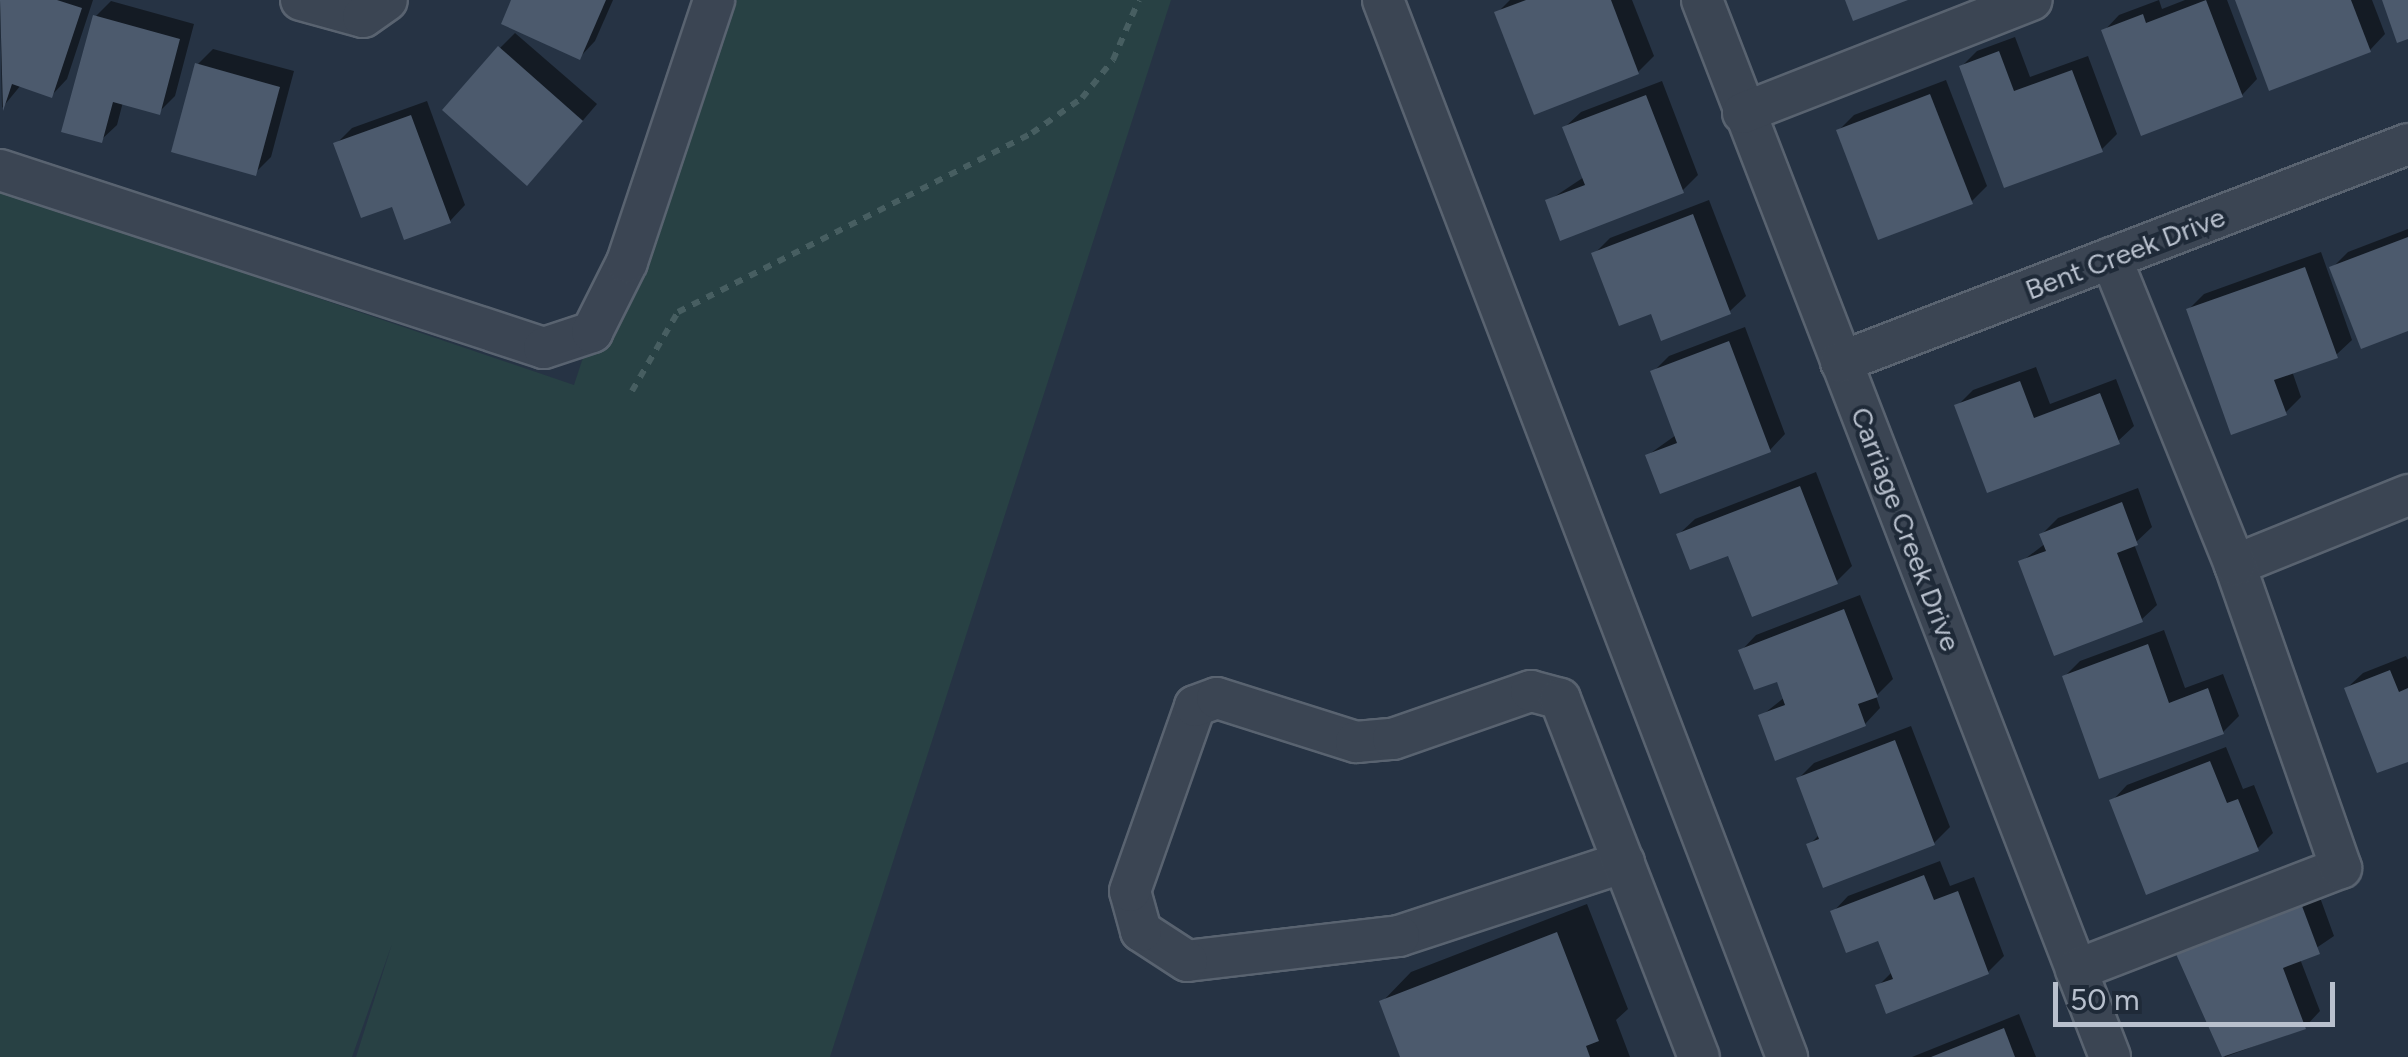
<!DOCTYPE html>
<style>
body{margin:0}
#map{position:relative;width:2408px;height:1057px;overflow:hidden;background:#263344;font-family:Figtree,sans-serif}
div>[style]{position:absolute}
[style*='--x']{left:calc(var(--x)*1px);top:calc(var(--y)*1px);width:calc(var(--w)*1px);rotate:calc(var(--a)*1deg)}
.green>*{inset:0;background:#284144}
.shadow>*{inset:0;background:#0007}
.building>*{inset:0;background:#4c5a6d}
.path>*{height:6px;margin-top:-3px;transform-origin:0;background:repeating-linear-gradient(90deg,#475e61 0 8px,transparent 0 16px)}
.roads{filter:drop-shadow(2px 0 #596370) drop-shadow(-2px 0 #596370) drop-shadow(0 2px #596370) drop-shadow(0 -2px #596370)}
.minor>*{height:40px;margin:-20px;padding:0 20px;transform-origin:20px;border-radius:20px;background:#3b4553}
span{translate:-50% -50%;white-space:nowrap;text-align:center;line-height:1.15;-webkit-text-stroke:8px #1f2a38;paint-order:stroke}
.street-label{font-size:28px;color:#b8c0cd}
.scale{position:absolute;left:2053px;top:982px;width:282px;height:45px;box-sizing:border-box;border:5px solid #b8c0cd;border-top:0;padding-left:12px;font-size:30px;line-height:35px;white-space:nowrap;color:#b8c0cd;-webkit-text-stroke:8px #1f2a38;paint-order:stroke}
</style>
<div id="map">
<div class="green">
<i style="clip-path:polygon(700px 0,1171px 0,830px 1057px,356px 1057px,392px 944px,352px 1057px,0 1057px,0 190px,574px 385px)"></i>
</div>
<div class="shadow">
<i style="clip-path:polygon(0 0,93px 0,67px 79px,52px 95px,21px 85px,2px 108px)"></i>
<i style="clip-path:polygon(514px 0,613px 0,595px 41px,580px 57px)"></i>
<i style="clip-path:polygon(1510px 0,1632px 0,1654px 56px,1638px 72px,1497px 13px)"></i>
<i style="clip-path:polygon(2159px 0,2162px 9px,2185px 0,2227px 0,2257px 79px,2242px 95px,2104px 31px,2119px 15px)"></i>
<i style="clip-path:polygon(2237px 0,2372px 0,2385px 34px,2370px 50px)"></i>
<i style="clip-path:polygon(111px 1px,194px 24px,175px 96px,159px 112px,123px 102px,117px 125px,101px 140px,95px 17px)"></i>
<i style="clip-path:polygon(515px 33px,597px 104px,543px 167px,500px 48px)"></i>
<i style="clip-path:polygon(2015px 37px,2030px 77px,2088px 56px,2117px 134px,2102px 149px,1961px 67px,1977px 51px)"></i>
<i style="clip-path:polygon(213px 49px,294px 71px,271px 157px,255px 173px,198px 64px)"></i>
<i style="clip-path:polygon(1946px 80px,1987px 186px,1971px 202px,1838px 131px,1854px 115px)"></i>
<i style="clip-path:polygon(1662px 81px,1698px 175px,1682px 191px,1548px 201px,1584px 177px,1565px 127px,1581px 112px)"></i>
<i style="clip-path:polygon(427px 101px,465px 205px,450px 221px,393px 204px,336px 144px,352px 128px)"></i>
<i style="clip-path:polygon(1709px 200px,1746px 296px,1730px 311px,1652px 311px,1594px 254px,1610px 238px)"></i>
<i style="clip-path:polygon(2408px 229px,2408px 329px,2332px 268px,2348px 252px)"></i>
<i style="clip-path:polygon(2321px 252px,2352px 340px,2336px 355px,2292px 371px,2301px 397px,2285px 413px,2188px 310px,2204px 294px)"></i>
<i style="clip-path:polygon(1745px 327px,1785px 434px,1770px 450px,1648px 455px,1676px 435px,1653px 372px,1669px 356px)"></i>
<i style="clip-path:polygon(2036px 367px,2050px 404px,2116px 379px,2134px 426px,2118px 441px,1957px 406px,1973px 390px)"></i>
<i style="clip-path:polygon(1816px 472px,1852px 566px,1836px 582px,1679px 534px,1695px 519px)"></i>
<i style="clip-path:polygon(2138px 488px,2152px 527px,2134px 544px,2157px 605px,2141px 620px,2021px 562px,2046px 543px,2042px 534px,2058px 518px)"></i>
<i style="clip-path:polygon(1860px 595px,1893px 679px,1876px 696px,1880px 708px,1865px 724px,1761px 716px,1785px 697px,1778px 678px,1741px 651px,1756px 635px)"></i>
<i style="clip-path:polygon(2164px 630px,2185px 688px,2223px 674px,2239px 716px,2223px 732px,2065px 676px,2080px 661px)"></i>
<i style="clip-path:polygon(2406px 656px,2408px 660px,2408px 759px,2347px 688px,2363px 673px)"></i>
<i style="clip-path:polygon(1911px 726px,1950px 827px,1934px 843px,1809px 845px,1820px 834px,1798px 779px,1814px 763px)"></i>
<i style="clip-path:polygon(2226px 747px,2243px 789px,2254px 785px,2273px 833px,2257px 849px,2112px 801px,2127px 785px)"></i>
<i style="clip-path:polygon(1940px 861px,1950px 886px,1974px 877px,2004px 956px,1988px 972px,1878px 986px,1893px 971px,1879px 937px,1833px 912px,1848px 896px)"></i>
<i style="clip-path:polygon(2318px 892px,2334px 936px,2300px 959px,2320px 1011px,2305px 1027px,2225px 1057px,2179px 954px,2194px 938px)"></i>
<i style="clip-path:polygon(1587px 904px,1628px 1009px,1616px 1020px,1630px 1057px,1403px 1057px,1382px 1002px,1411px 972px)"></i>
<i style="clip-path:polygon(2019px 1014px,2036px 1057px,1912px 1057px)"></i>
</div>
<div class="building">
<i style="clip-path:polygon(0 0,57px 0,82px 8px,52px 98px,12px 84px,3px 111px)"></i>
<i style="clip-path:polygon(511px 0,606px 0,580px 60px,501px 24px)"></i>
<i style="clip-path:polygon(1526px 0,1611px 0,1639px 74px,1534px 115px,1494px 12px)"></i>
<i style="clip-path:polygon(1845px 0,1908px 0,1853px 21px)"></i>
<i style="clip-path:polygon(2206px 0,2243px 97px,2141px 136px,2101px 30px,2143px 14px,2146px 23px)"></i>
<i style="clip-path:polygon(2235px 0,2351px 0,2371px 52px,2269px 91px)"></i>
<i style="clip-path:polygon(2382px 0,2408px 0,2408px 39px,2397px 43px)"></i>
<i style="clip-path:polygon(93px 15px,180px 39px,160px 115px,113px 102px,102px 143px,61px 132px)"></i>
<i style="clip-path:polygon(498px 46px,583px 121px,527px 186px,442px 110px)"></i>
<i style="clip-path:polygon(1999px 51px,2014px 91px,2072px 70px,2103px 152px,2004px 188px,1959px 66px)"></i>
<i style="clip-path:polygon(195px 63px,280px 87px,256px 176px,171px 152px)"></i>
<i style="clip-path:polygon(1930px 94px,1973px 204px,1878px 240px,1836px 130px)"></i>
<i style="clip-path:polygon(1646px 95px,1684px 193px,1560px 241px,1545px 200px,1585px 185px,1562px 127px)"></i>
<i style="clip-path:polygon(411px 115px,451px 223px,404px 240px,392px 207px,361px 218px,333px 143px)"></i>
<i style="clip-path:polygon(1693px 214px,1731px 314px,1661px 341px,1651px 314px,1619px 326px,1591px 253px)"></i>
<i style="clip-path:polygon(2408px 237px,2408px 331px,2361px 349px,2329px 267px)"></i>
<i style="clip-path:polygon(2305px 267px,2338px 358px,2274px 380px,2287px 415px,2231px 435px,2186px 309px)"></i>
<i style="clip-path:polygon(1729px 341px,1771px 452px,1660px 494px,1645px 455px,1677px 443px,1650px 371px)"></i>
<i style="clip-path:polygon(2020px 381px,2034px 418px,2100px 393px,2120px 444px,1987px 493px,1954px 405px)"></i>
<i style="clip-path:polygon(1800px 486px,1838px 584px,1752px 617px,1728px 556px,1690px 570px,1676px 534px)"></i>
<i style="clip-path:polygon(2122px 502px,2138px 545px,2117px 553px,2143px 622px,2054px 656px,2018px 561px,2046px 551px,2039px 534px)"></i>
<i style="clip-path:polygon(1844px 609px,1878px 697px,1858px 704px,1866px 726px,1775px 761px,1758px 715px,1785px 705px,1777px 682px,1754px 690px,1738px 650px)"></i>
<i style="clip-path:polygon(2148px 644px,2169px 703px,2208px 688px,2224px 734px,2099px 779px,2062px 676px)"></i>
<i style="clip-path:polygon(2390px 670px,2399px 692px,2408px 688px,2408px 762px,2377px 773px,2344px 688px)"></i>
<i style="clip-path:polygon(1895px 740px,1935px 845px,1823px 888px,1806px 844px,1819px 839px,1796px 778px)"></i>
<i style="clip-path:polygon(2210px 761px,2227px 803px,2238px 799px,2259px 851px,2146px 895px,2109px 800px)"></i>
<i style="clip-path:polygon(1924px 875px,1934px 900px,1958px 891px,1989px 974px,1886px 1014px,1875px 985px,1893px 979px,1878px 941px,1846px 953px,1830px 911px)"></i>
<i style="clip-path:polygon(2302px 906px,2320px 954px,2283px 968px,2306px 1029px,2222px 1057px,2176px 954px)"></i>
<i style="clip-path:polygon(1557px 932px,1599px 1041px,1586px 1046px,1590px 1057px,1400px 1057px,1379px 1001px)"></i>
<i style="clip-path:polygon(2004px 1028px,2015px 1057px,1931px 1057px)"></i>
</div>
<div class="path">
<i style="--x:632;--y:391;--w:91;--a:-59.8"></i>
<i style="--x:678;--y:312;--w:397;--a:-26.8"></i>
<i style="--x:1032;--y:133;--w:61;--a:-35"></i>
<i style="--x:1082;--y:98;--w:49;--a:-50.8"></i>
<i style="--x:1113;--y:60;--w:65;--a:-66.6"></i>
</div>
<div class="roads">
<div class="minor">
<i style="--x:301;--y:0;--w:64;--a:15.3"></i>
<i style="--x:363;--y:17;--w:29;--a:-35"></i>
<i style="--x:1383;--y:0;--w:1132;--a:69.08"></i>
<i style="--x:1702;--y:0;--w:1133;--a:68.89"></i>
<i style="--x:1743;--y:113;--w:310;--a:-21.4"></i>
<i style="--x:0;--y:170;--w:572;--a:18.12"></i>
<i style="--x:544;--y:348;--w:51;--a:-18.4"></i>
<i style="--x:592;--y:332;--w:78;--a:-63.4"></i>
<i style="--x:627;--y:262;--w:276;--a:-71.6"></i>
<i style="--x:1841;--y:362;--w:607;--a:-21.03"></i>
<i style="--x:2235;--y:565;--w:187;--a:-22"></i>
<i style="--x:1624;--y:862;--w:237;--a:161.8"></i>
<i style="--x:1399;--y:936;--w:213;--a:173.3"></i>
<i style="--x:1187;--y:961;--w:55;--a:-146.9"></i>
<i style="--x:1141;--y:931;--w:41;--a:-105.4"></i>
<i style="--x:1130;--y:891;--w:196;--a:-70.6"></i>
<i style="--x:1195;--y:706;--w:23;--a:-20"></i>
<i style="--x:1217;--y:698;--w:146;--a:17.6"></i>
<i style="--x:1356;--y:742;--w:37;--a:-5"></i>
<i style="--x:1393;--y:739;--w:146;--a:-19.2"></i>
<i style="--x:1531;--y:691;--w:30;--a:15"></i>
<i style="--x:1560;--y:699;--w:384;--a:68.8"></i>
<i style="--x:2076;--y:970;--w:284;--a:-21.1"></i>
<i style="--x:2341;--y:868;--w:321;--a:-109.3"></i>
<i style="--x:2235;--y:565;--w:331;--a:-112"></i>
</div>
</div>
<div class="street-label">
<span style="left:2125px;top:253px;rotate:-21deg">Bent Creek Drive</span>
<span style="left:1906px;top:529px;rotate:69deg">Carriage Creek Drive</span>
</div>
<div class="scale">50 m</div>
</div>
